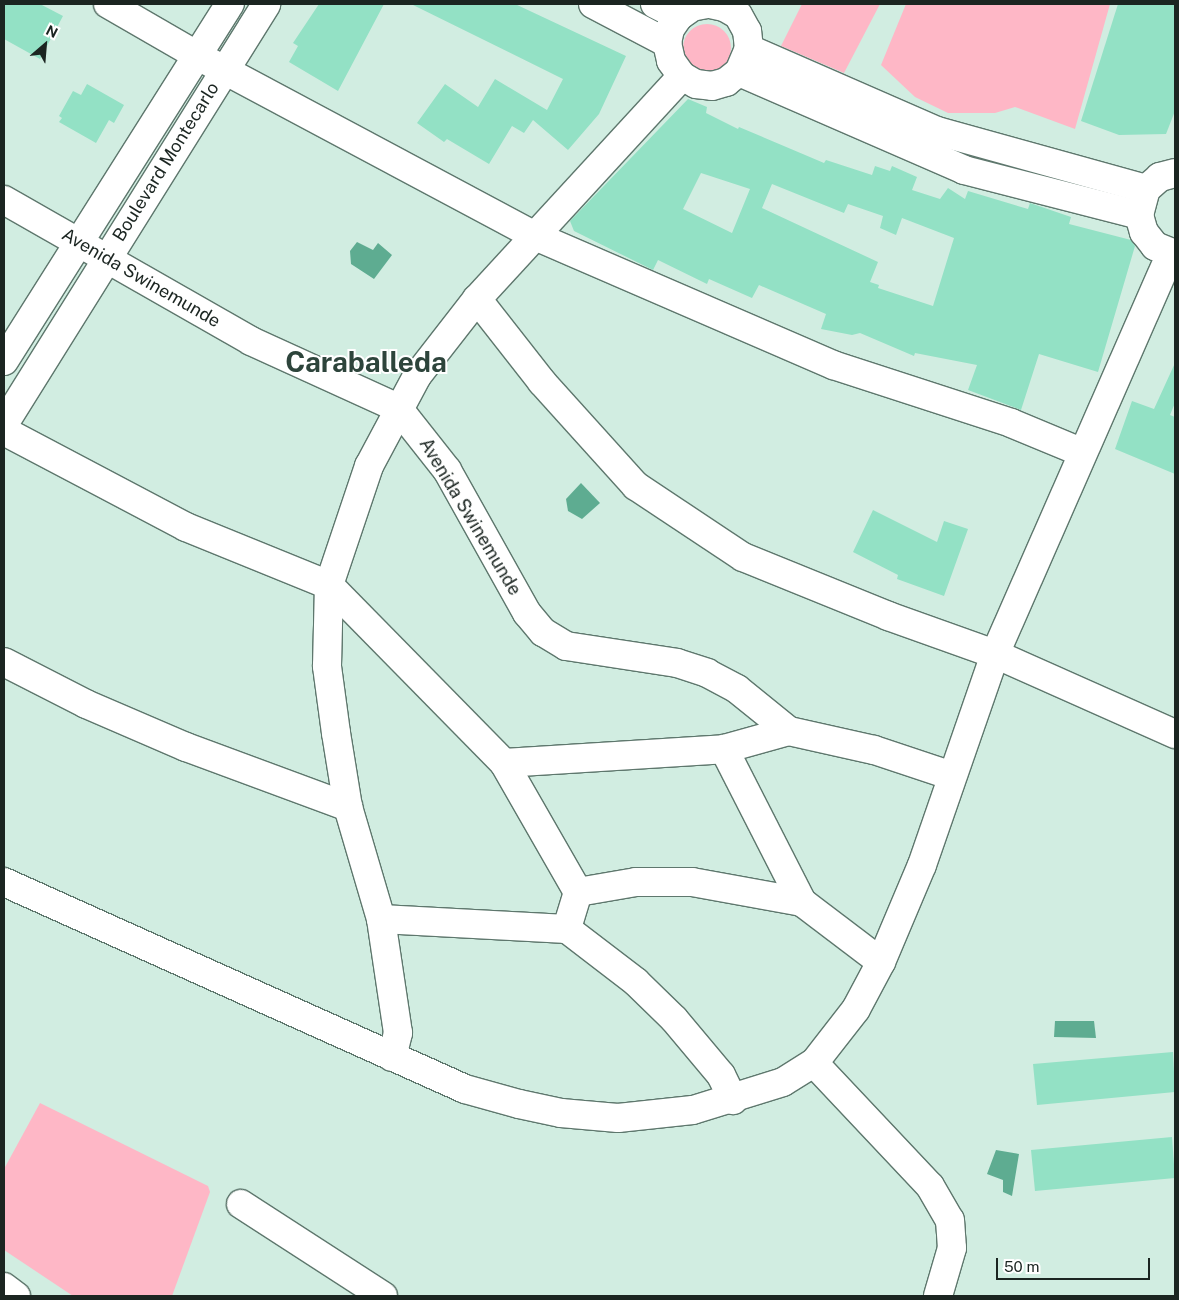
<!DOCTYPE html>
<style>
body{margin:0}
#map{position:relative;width:1179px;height:1300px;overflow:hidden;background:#d1ede1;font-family:"Public Sans",sans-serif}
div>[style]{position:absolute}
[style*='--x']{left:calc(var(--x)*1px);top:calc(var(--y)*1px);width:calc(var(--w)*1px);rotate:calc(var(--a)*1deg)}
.green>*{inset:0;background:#feb7c6}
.round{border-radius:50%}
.water>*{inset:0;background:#5eac91}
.building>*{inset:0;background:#93e1c5}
.roads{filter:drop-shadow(1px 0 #5e776d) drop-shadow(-1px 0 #5e776d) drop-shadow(0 1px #5e776d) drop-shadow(0 -1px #5e776d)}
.minor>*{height:28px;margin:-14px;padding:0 14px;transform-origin:14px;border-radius:14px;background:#fff}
span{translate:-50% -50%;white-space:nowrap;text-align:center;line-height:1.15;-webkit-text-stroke:4px #fff;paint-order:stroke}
.street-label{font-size:18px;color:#1b2521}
.town-label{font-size:28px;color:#2d443b;font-weight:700}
.frame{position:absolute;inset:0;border:5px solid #1b2521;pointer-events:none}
.north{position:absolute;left:20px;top:20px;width:50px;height:50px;-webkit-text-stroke:4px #fff;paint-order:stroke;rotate:27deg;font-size:14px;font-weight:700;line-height:20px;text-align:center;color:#1b2521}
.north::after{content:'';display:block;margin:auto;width:18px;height:22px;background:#1b2521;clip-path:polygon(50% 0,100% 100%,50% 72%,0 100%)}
.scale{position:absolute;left:996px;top:1258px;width:154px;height:22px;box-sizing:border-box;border:2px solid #1b2521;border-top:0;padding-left:6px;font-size:15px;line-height:18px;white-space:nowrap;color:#1b2521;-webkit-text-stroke:4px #fff;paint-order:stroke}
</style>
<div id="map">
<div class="green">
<i style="clip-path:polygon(802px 4px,880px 4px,844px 73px,781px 46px)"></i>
<i style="clip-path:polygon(906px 4px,1110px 4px,1075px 129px,1015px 107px,995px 113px,948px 113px,915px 97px,881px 65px)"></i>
<i class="round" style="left:683px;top:24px;width:48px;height:48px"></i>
<i style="clip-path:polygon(40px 1103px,208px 1186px,210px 1192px,172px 1296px,73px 1296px,4px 1250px,4px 1169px)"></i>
</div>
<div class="water">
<i style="clip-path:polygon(357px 242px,373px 250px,378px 243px,392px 255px,374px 279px,351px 264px,350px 251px)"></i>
<i style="clip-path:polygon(581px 483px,600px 503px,582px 519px,568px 511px,566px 499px)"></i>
<i style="clip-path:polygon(1055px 1021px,1094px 1021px,1096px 1038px,1054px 1037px)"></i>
<i style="clip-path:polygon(996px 1150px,1019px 1154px,1012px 1196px,1003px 1192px,1003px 1180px,987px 1174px)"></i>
</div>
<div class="building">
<i style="clip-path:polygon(4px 4px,40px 4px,63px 16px,40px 59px,4px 39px)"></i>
<i style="clip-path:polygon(319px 4px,384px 4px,338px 91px,289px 62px,298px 46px,293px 43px)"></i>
<i style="clip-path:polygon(411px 4px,515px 4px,626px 56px,599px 114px,568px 150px,533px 120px,524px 133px,512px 126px,489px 164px,447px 139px,444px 142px,417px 123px,445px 84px,478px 107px,495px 79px,547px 110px,563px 79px)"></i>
<i style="clip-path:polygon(1118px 4px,1175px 4px,1175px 111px,1166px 134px,1119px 135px,1081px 121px)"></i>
<i style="clip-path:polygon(87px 84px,124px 105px,114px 123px,109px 120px,96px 143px,59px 122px,62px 118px,59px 116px,73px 91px,81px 95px)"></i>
<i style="clip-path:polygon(evenodd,688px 99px,707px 107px,706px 113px,738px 129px,739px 127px,824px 163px,826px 160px,872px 175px,875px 166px,890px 171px,892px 166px,917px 177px,912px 190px,940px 199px,948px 188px,965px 199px,968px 191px,1028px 209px,1030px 203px,1071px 217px,1069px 224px,1131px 240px,1135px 246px,1098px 372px,1039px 354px,1021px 410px,968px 390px,977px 365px,915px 353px,914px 356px,860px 333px,852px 335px,821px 329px,826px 314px,759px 285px,752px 298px,709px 279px,707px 284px,658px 260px,653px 270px,574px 231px,570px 221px,688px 99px,701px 173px,750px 189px,732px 233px,683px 209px,701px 173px,688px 99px,772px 184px,844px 213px,848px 204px,883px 216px,880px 228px,896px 235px,902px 218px,954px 238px,933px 306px,878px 288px,879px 285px,870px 282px,878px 262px,762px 208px,772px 184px)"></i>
<i style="clip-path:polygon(1175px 363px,1175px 403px,1170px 415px,1175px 417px,1175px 474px,1115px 449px,1132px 401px,1154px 409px)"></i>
<i style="clip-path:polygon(873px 510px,937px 542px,944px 521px,968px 529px,944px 596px,897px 579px,898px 575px,853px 552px)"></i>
<i style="clip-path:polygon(1173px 1052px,1175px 1092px,1037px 1105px,1033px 1064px)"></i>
<i style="clip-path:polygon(1172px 1137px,1175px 1178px,1035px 1191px,1031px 1150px)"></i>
</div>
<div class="roads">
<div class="minor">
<i style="--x:108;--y:4;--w:104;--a:30"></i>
<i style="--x:198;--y:56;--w:382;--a:28.1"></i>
<i style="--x:535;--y:236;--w:325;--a:23.4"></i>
<i style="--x:833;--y:365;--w:187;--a:18"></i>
<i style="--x:1011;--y:423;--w:76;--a:22.5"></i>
<i style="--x:593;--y:4;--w:84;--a:27.8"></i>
<i style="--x:655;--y:4;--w:27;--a:27"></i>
<i style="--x:707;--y:4;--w:15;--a:169"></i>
<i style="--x:692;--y:7;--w:16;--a:145"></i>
<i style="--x:679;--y:16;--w:16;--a:125"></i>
<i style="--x:670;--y:29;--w:14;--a:102"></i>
<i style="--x:667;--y:43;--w:18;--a:77"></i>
<i style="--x:671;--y:61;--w:19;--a:54"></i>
<i style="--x:682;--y:76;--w:16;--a:30"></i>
<i style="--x:696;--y:84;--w:16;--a:7"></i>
<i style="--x:712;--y:86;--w:15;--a:-16"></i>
<i style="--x:726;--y:82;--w:16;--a:-38"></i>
<i style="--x:739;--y:72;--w:25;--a:-67"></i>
<i style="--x:749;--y:49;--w:18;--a:-96"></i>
<i style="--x:747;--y:31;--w:18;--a:-119"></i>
<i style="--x:738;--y:15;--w:16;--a:-150"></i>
<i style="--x:724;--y:7;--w:14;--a:-168"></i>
<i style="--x:749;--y:49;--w:205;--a:23.6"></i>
<i style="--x:937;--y:131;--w:217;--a:15.5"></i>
<i style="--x:739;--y:72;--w:245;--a:23.5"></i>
<i style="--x:964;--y:170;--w:181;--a:14.4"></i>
<i style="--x:1175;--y:173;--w:16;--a:165"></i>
<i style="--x:1160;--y:177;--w:18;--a:139"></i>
<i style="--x:1146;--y:189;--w:27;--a:105"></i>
<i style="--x:1139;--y:215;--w:18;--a:74"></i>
<i style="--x:1144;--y:232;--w:18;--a:52"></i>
<i style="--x:1155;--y:246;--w:22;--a:22"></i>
<i style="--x:4;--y:200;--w:284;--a:29.7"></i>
<i style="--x:251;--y:341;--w:162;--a:24.5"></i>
<i style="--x:398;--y:408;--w:79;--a:51.7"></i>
<i style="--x:447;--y:470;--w:164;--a:60.8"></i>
<i style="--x:527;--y:613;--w:25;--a:50"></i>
<i style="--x:543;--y:632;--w:27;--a:31"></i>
<i style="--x:566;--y:646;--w:112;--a:8.7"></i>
<i style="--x:677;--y:663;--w:32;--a:18"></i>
<i style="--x:707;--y:673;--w:34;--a:28"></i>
<i style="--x:737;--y:689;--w:67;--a:38.9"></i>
<i style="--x:789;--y:731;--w:87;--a:12.6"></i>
<i style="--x:874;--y:750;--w:82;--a:18.4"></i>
<i style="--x:477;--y:299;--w:105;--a:51.9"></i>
<i style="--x:542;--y:382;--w:140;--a:47.9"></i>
<i style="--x:636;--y:486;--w:128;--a:33.6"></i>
<i style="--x:743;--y:557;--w:157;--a:22.1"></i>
<i style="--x:888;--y:616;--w:114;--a:19.6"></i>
<i style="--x:995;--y:654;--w:197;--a:24"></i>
<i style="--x:4;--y:361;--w:423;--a:-57.7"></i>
<i style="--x:4;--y:424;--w:495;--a:-58"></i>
<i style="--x:4;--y:431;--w:206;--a:27.8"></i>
<i style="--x:186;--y:527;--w:154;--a:22.1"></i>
<i style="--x:329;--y:585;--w:250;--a:45.5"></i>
<i style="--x:504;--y:763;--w:149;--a:60.2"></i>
<i style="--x:578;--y:892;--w:39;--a:107"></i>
<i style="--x:4;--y:662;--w:92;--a:27.1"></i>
<i style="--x:86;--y:704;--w:109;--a:23.3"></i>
<i style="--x:186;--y:747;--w:173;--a:20.3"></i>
<i style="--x:724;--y:749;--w:172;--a:63"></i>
<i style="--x:802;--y:902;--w:99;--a:37.2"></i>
<i style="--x:504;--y:763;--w:220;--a:-3.6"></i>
<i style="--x:724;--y:749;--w:67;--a:-15.5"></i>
<i style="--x:4;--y:882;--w:505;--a:24.18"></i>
<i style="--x:465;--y:1089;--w:56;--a:15.5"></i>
<i style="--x:519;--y:1104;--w:43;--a:12.1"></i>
<i style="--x:561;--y:1113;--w:57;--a:5"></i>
<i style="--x:618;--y:1118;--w:75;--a:-6.1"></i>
<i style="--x:693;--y:1110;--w:94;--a:-17.3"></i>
<i style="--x:783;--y:1082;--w:36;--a:-32"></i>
<i style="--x:814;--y:1063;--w:68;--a:-52.1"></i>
<i style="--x:856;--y:1009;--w:53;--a:-62"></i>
<i style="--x:881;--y:962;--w:105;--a:-67.1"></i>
<i style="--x:922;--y:865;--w:223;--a:-70.9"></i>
<i style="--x:995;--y:654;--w:438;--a:-66.3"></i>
<i style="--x:578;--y:892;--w:59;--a:-9.8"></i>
<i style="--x:636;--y:882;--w:56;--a:0"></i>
<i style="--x:692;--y:882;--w:112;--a:10.3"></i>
<i style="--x:381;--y:919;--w:186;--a:3.1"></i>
<i style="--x:567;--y:929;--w:87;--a:37.5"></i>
<i style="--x:636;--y:982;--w:53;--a:44.2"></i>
<i style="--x:674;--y:1019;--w:73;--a:50"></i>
<i style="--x:721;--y:1075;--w:28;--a:64"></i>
<i style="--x:392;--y:1057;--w:25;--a:-76"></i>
<i style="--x:398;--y:1033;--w:115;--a:-98.5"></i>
<i style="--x:381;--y:919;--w:117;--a:-106.4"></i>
<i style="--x:348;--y:807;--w:75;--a:-99.2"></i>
<i style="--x:336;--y:733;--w:68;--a:-97.7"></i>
<i style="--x:327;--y:666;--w:81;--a:-88.6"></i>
<i style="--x:329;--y:585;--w:126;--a:-71.4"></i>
<i style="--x:369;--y:466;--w:102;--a:-61.9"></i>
<i style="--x:417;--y:376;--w:98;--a:-52.1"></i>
<i style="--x:477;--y:299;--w:303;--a:-47.4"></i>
<i style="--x:814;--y:1063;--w:169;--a:46.7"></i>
<i style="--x:930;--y:1186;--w:39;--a:60"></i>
<i style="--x:950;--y:1220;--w:28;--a:86"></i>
<i style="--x:952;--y:1248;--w:50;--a:106.3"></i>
<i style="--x:241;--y:1204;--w:169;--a:32.9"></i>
<i style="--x:4;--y:1287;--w:15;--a:37"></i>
</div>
</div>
<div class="street-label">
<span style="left:166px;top:162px;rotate:-58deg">Boulevard Montecarlo</span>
<span style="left:141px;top:278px;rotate:30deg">Avenida Swinemunde</span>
<span style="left:470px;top:517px;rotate:59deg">Avenida Swinemunde</span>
</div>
<div class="town-label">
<span style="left:366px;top:362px">Caraballeda</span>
</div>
<div class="frame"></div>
<div class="north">N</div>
<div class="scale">50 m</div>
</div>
